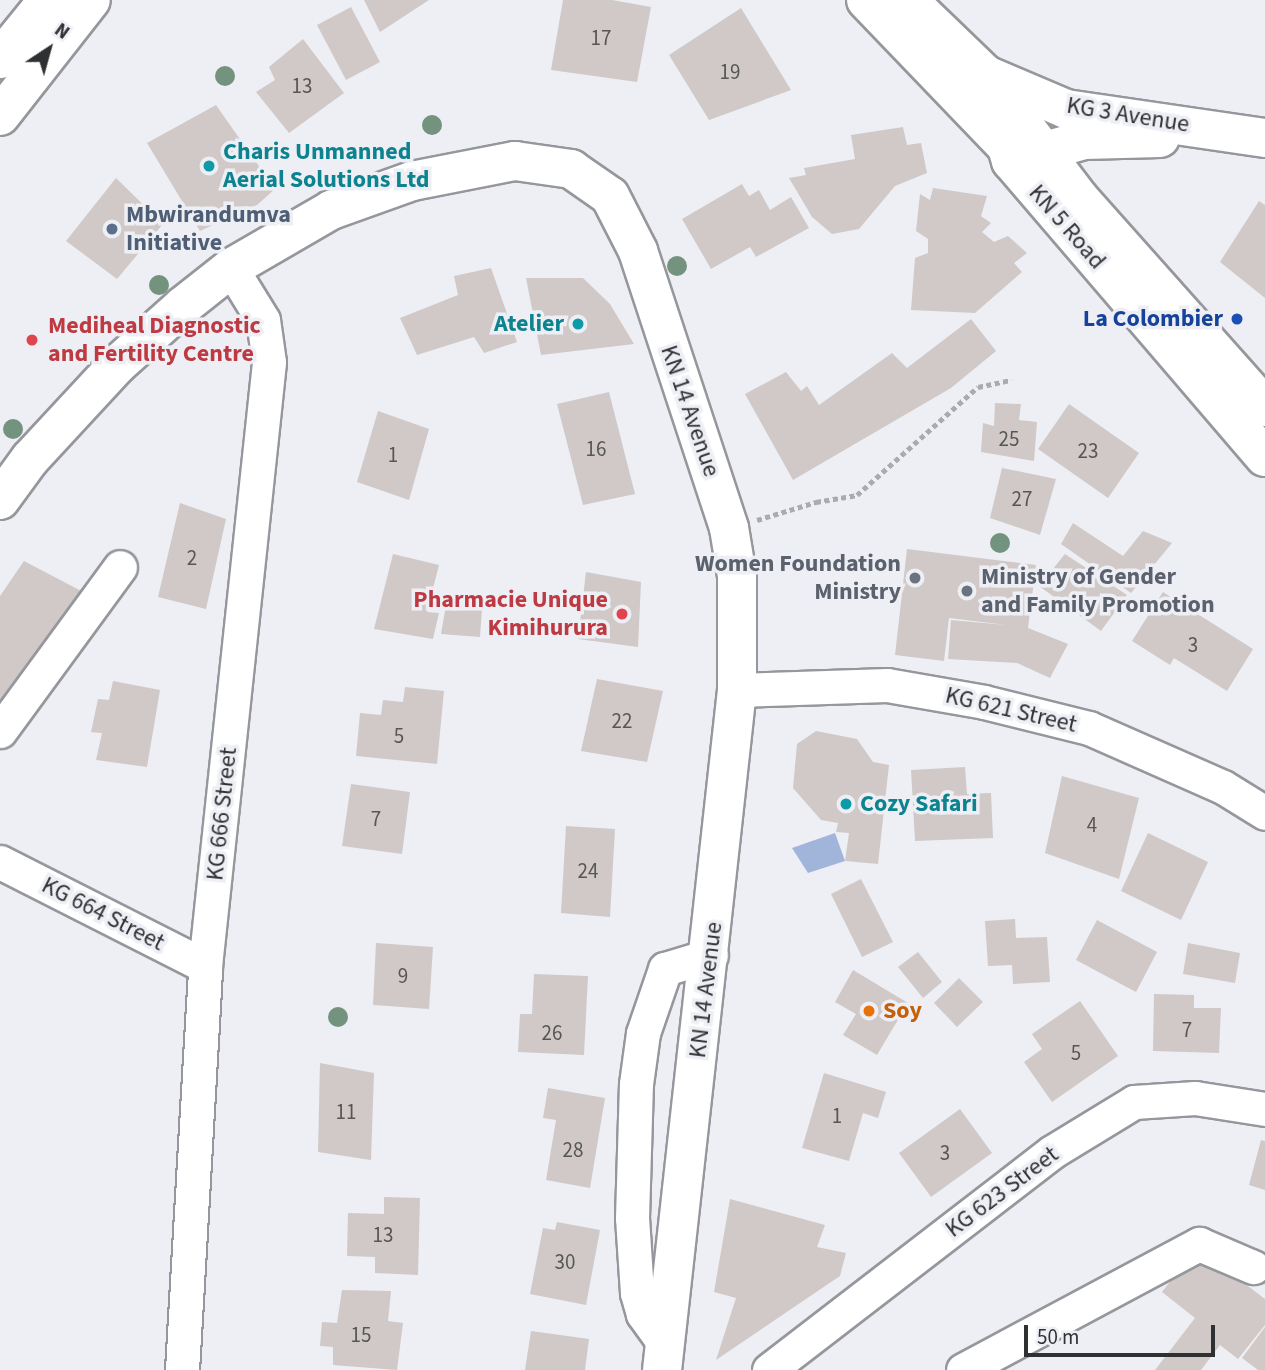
<!DOCTYPE html>
<style>
body{margin:0}
#map{position:relative;width:1265px;height:1370px;overflow:hidden;background:#edeff5;font-family:"Source Sans 3",sans-serif}
div>[style]{position:absolute}
[style*='--x']{left:calc(var(--x)*1px);top:calc(var(--y)*1px);width:calc(var(--w)*1px);rotate:calc(var(--a)*1deg)}
.water>*{inset:0;background:#a1b4da}
.building>*{inset:0;background:#d0c9c7}
.path>*{height:4.5px;margin-top:-2.25px;transform-origin:0;background:repeating-linear-gradient(90deg,#a9abaf 0 5px,transparent 0 8.5px)}
.roads{filter:drop-shadow(2px 0 #95979c) drop-shadow(-2px 0 #95979c) drop-shadow(0 2px #95979c) drop-shadow(0 -2px #95979c)}
.minor>*{height:33px;margin:-16.5px;padding:0 16.5px;transform-origin:16.5px;border-radius:16.5px;background:#fff}
.major>*{height:38px;margin:-19px;padding:0 19px;transform-origin:19px;border-radius:19px;background:#fff}
.trees>*{width:20px;height:20px;margin:-10px;border-radius:50%;background:#73937f}
.dots>*{width:19px;height:19px;translate:-50% -50%;box-sizing:border-box;border:4px solid #edeff5;border-radius:50%}
span{translate:-50% -50%;white-space:nowrap;text-align:center;line-height:1.15;-webkit-text-stroke:7px #edeff5;paint-order:stroke}
.number-label{font-size:21px;color:#575657}
.number-label span{-webkit-text-stroke-width:0}
.street-label{font-size:24px;color:#2f3032}
.culture-label{font-size:24px;color:#0d838f;font-weight:700}
.left{translate:0 -50%;text-align:left}
.right{translate:-100% -50%;text-align:right}
.service-label{font-size:24px;color:#4e5e75;font-weight:700}
.transit-label{font-size:24px;color:#164399;font-weight:700}
.health-label{font-size:24px;color:#be3a42;font-weight:700}
.worship-label{font-size:24px;color:#5b616d;font-weight:700}
.food-label{font-size:24px;color:#c56008;font-weight:700}
.north{position:absolute;left:14px;top:14px;width:70px;height:70px;-webkit-text-stroke:5px #edeff5;paint-order:stroke;rotate:36deg;font-size:19px;font-weight:700;line-height:28px;text-align:center;color:#2f3032}
.north::after{content:'';display:block;margin:auto;width:24px;height:32px;background:#2f3032;clip-path:polygon(50% 0,100% 100%,50% 72%,0 100%)}
.scale{position:absolute;left:1024px;top:1325px;width:191px;height:32px;box-sizing:border-box;border:4px solid #2f3032;border-top:0;padding-left:9px;font-size:21px;line-height:24px;white-space:nowrap;color:#2f3032;-webkit-text-stroke:5px #edeff5;paint-order:stroke}
</style>
<div id="map">
<div class="water">
<i style="clip-path:polygon(835px 833px,845px 861px,808px 873px,792px 848px)"></i>
</div>
<div class="building">
<i style="clip-path:polygon(364px 0,429px 0,380px 32px)"></i>
<i style="clip-path:polygon(563px 0,612px 0,651px 7px,637px 82px,551px 70px)"></i>
<i style="clip-path:polygon(351px 7px,380px 62px,346px 80px,317px 25px)"></i>
<i style="clip-path:polygon(741px 8px,791px 90px,709px 120px,669px 55px)"></i>
<i style="clip-path:polygon(303px 39px,344px 93px,289px 133px,256px 92px,275px 80px,269px 67px)"></i>
<i style="clip-path:polygon(216px 105px,275px 189px,257px 205px,200px 231px,147px 143px)"></i>
<i style="clip-path:polygon(903px 127px,907px 145px,921px 143px,927px 173px,895px 186px,859px 229px,832px 234px,812px 217px,789px 178px,806px 175px,804px 168px,855px 159px,851px 135px)"></i>
<i style="clip-path:polygon(116px 178px,163px 224px,117px 279px,66px 241px)"></i>
<i style="clip-path:polygon(742px 184px,749px 196px,759px 190px,770px 210px,791px 197px,809px 228px,756px 257px,750px 247px,711px 269px,682px 219px)"></i>
<i style="clip-path:polygon(933px 188px,987px 196px,981px 216px,991px 223px,982px 232px,994px 242px,1008px 236px,1027px 253px,1014px 263px,1022px 272px,975px 313px,911px 310px,915px 258px,928px 253px,928px 239px,916px 231px,920px 194px,930px 200px)"></i>
<i style="clip-path:polygon(1259px 201px,1265px 205px,1265px 298px,1220px 262px)"></i>
<i style="clip-path:polygon(491px 268px,517px 342px,484px 353px,474px 337px,417px 355px,400px 318px,458px 295px,454px 276px)"></i>
<i style="clip-path:polygon(526px 278px,583px 278px,610px 304px,634px 344px,541px 355px)"></i>
<i style="clip-path:polygon(971px 319px,996px 351px,951px 388px,793px 480px,745px 394px,786px 372px,801px 391px,807px 386px,819px 405px,892px 353px,907px 368px)"></i>
<i style="clip-path:polygon(609px 392px,635px 494px,583px 505px,557px 404px)"></i>
<i style="clip-path:polygon(995px 403px,1021px 404px,1019px 420px,1037px 422px,1034px 461px,981px 452px,983px 423px,994px 426px)"></i>
<i style="clip-path:polygon(1069px 404px,1139px 453px,1108px 498px,1038px 449px)"></i>
<i style="clip-path:polygon(378px 411px,429px 429px,409px 500px,357px 482px)"></i>
<i style="clip-path:polygon(1002px 468px,1056px 479px,1040px 535px,990px 518px)"></i>
<i style="clip-path:polygon(180px 503px,226px 519px,206px 609px,158px 597px)"></i>
<i style="clip-path:polygon(1073px 523px,1123px 556px,1143px 531px,1172px 543px,1131px 593px,1061px 544px)"></i>
<i style="clip-path:polygon(907px 549px,1036px 565px,1028px 628px,1068px 644px,1050px 678px,1017px 663px,948px 659px,951px 620px,1007px 625px,949px 618px,944px 661px,895px 655px)"></i>
<i style="clip-path:polygon(393px 554px,439px 565px,427px 612px,439px 613px,433px 639px,374px 629px)"></i>
<i style="clip-path:polygon(1065px 554px,1127px 595px,1101px 631px,1039px 586px)"></i>
<i style="clip-path:polygon(24px 561px,87px 594px,0 715px,0 596px)"></i>
<i style="clip-path:polygon(586px 572px,641px 582px,638px 647px,578px 639px)"></i>
<i style="clip-path:polygon(1163px 592px,1253px 649px,1227px 691px,1174px 658px,1170px 665px,1132px 641px)"></i>
<i style="clip-path:polygon(446px 605px,482px 609px,480px 637px,441px 634px)"></i>
<i style="clip-path:polygon(597px 679px,663px 691px,647px 762px,581px 751px)"></i>
<i style="clip-path:polygon(113px 681px,160px 690px,147px 767px,96px 760px,102px 733px,91px 732px,98px 699px,109px 700px)"></i>
<i style="clip-path:polygon(405px 687px,444px 691px,437px 764px,356px 756px,360px 713px,381px 715px,383px 700px,403px 702px)"></i>
<i style="clip-path:polygon(816px 731px,857px 739px,873px 762px,889px 765px,878px 864px,845px 861px,849px 833px,836px 832px,838px 823px,821px 820px,793px 788px,797px 744px)"></i>
<i style="clip-path:polygon(965px 767px,967px 794px,991px 793px,993px 838px,915px 841px,911px 770px)"></i>
<i style="clip-path:polygon(1062px 776px,1139px 798px,1119px 879px,1045px 853px)"></i>
<i style="clip-path:polygon(351px 784px,410px 792px,402px 854px,342px 846px)"></i>
<i style="clip-path:polygon(566px 826px,615px 829px,610px 917px,561px 913px)"></i>
<i style="clip-path:polygon(1148px 833px,1208px 862px,1181px 920px,1121px 891px)"></i>
<i style="clip-path:polygon(861px 879px,893px 942px,862px 957px,831px 894px)"></i>
<i style="clip-path:polygon(1015px 919px,1016px 938px,1047px 937px,1050px 982px,1013px 984px,1012px 965px,988px 966px,985px 921px)"></i>
<i style="clip-path:polygon(1097px 920px,1157px 952px,1136px 992px,1076px 960px)"></i>
<i style="clip-path:polygon(376px 943px,433px 947px,429px 1009px,373px 1005px)"></i>
<i style="clip-path:polygon(1188px 943px,1240px 953px,1235px 983px,1183px 974px)"></i>
<i style="clip-path:polygon(918px 952px,942px 982px,923px 998px,898px 967px)"></i>
<i style="clip-path:polygon(853px 970px,908px 1003px,877px 1055px,843px 1035px,856px 1014px,835px 1002px)"></i>
<i style="clip-path:polygon(534px 974px,588px 976px,584px 1055px,518px 1052px,520px 1014px,532px 1014px)"></i>
<i style="clip-path:polygon(959px 978px,983px 1002px,957px 1027px,934px 1003px)"></i>
<i style="clip-path:polygon(1154px 994px,1194px 995px,1194px 1008px,1221px 1008px,1219px 1053px,1153px 1051px)"></i>
<i style="clip-path:polygon(1080px 1001px,1118px 1056px,1052px 1102px,1024px 1062px,1042px 1049px,1032px 1034px)"></i>
<i style="clip-path:polygon(320px 1063px,374px 1073px,371px 1160px,318px 1152px)"></i>
<i style="clip-path:polygon(824px 1073px,886px 1092px,878px 1118px,863px 1113px,849px 1161px,802px 1148px)"></i>
<i style="clip-path:polygon(548px 1088px,605px 1098px,590px 1188px,546px 1180px,556px 1120px,543px 1118px)"></i>
<i style="clip-path:polygon(960px 1109px,992px 1153px,931px 1197px,899px 1153px)"></i>
<i style="clip-path:polygon(1261px 1140px,1265px 1141px,1265px 1190px,1249px 1185px)"></i>
<i style="clip-path:polygon(384px 1197px,420px 1198px,418px 1275px,375px 1273px,375px 1257px,347px 1256px,348px 1213px,384px 1214px)"></i>
<i style="clip-path:polygon(730px 1199px,825px 1225px,817px 1247px,846px 1253px,840px 1276px,716px 1360px,736px 1298px,714px 1292px)"></i>
<i style="clip-path:polygon(557px 1222px,600px 1230px,586px 1305px,530px 1294px,543px 1228px,555px 1230px)"></i>
<i style="clip-path:polygon(1197px 1247px,1265px 1299px,1265px 1325px,1238px 1359px,1220px 1345px,1201px 1370px,1155px 1370px,1195px 1318px,1162px 1292px)"></i>
<i style="clip-path:polygon(342px 1290px,391px 1291px,388px 1321px,403px 1323px,397px 1370px,333px 1365px,333px 1347px,320px 1346px,322px 1322px,337px 1323px)"></i>
<i style="clip-path:polygon(1265px 1327px,1265px 1370px,1258px 1370px,1242px 1358px)"></i>
<i style="clip-path:polygon(531px 1331px,589px 1339px,585px 1370px,525px 1370px)"></i>
</div>
<div class="path">
<i style="--x:757;--y:520;--w:62;--a:-17"></i>
<i style="--x:816;--y:502;--w:42;--a:-9.7"></i>
<i style="--x:857;--y:495;--w:162;--a:-41.8"></i>
<i style="--x:978;--y:387;--w:34;--a:-12"></i>
</div>
<div class="roads">
<div class="minor">
<i style="--x:737;--y:690;--w:150;--a:-1.9"></i>
<i style="--x:887;--y:685;--w:98;--a:9.9"></i>
<i style="--x:984;--y:702;--w:108;--a:13.9"></i>
<i style="--x:1089;--y:728;--w:146;--a:23.8"></i>
<i style="--x:1223;--y:787;--w:49;--a:31.8"></i>
<i style="--x:0;--y:731;--w:203;--a:-53.8"></i>
<i style="--x:0;--y:862;--w:230;--a:26.9"></i>
<i style="--x:664;--y:1343;--w:36;--a:-126"></i>
<i style="--x:643;--y:1314;--w:22;--a:-106"></i>
<i style="--x:637;--y:1293;--w:75;--a:-93.8"></i>
<i style="--x:632;--y:1218;--w:134;--a:-88.3"></i>
<i style="--x:636;--y:1084;--w:51;--a:-82.2"></i>
<i style="--x:643;--y:1033;--w:68;--a:-71"></i>
<i style="--x:665;--y:969;--w:48;--a:-16.9"></i>
<i style="--x:182;--y:1370;--w:405;--a:-86.7"></i>
<i style="--x:205;--y:966;--w:607;--a:-83.95"></i>
<i style="--x:269;--y:362;--w:42;--a:-98.1"></i>
<i style="--x:263;--y:320;--w:61;--a:-121.6"></i>
<i style="--x:769;--y:1370;--w:357;--a:-37.6"></i>
<i style="--x:1052;--y:1152;--w:96;--a:-31.4"></i>
<i style="--x:1134;--y:1102;--w:61;--a:-3.8"></i>
<i style="--x:1195;--y:1098;--w:71;--a:8.9"></i>
<i style="--x:963;--y:1370;--w:268;--a:-28.1"></i>
<i style="--x:1199;--y:1244;--w:59;--a:23.1"></i>
</div>
<div class="major">
<i style="--x:866;--y:0;--w:198;--a:46.2"></i>
<i style="--x:908;--y:0;--w:107;--a:43.9"></i>
<i style="--x:985;--y:74;--w:156;--a:52.8"></i>
<i style="--x:1079;--y:198;--w:280;--a:48.3"></i>
<i style="--x:0;--y:59;--w:76;--a:-50.9"></i>
<i style="--x:986;--y:75;--w:87;--a:23"></i>
<i style="--x:1066;--y:109;--w:201;--a:8.3"></i>
<i style="--x:993;--y:101;--w:63;--a:73.3"></i>
<i style="--x:1011;--y:161;--w:390;--a:49.4"></i>
<i style="--x:0;--y:116;--w:147;--a:-51.9"></i>
<i style="--x:1020;--y:158;--w:66;--a:-15.7"></i>
<i style="--x:1084;--y:140;--w:76;--a:-1.5"></i>
<i style="--x:0;--y:500;--w:51;--a:-53.8"></i>
<i style="--x:30;--y:459;--w:128;--a:-47.2"></i>
<i style="--x:117;--y:365;--w:89;--a:-41.8"></i>
<i style="--x:183;--y:306;--w:61;--a:-38.4"></i>
<i style="--x:231;--y:268;--w:116;--a:-30.1"></i>
<i style="--x:331;--y:210;--w:86;--a:-19.7"></i>
<i style="--x:412;--y:181;--w:105;--a:-11"></i>
<i style="--x:515;--y:161;--w:57;--a:8.1"></i>
<i style="--x:571;--y:169;--w:47;--a:34.7"></i>
<i style="--x:610;--y:196;--w:62;--a:63"></i>
<i style="--x:638;--y:251;--w:292;--a:71.8"></i>
<i style="--x:729;--y:528;--w:49;--a:80.5"></i>
<i style="--x:737;--y:576;--w:114;--a:90"></i>
<i style="--x:737;--y:690;--w:684;--a:96.29"></i>
</div>
</div>
<div class="trees">
<i style="left:225px;top:76px"></i>
<i style="left:432px;top:125px"></i>
<i style="left:677px;top:266px"></i>
<i style="left:159px;top:285px"></i>
<i style="left:13px;top:429px"></i>
<i style="left:1000px;top:543px"></i>
<i style="left:338px;top:1017px"></i>
</div>
<div class="dots">
<i style="left:209px;top:166px;background:#0f9aa8"></i>
<i style="left:112px;top:229px;background:#5c6f8a"></i>
<i style="left:1237px;top:319px;background:#1a4fb4"></i>
<i style="left:578px;top:324px;background:#0f9aa8"></i>
<i style="left:32px;top:340px;background:#e0444e"></i>
<i style="left:915px;top:578px;background:#6b7280"></i>
<i style="left:967px;top:591px;background:#6b7280"></i>
<i style="left:622px;top:614px;background:#e0444e"></i>
<i style="left:846px;top:804px;background:#0f9aa8"></i>
<i style="left:869px;top:1011px;background:#e8710a"></i>
</div>
<div class="number-label">
<span style="left:601px;top:38px">17</span>
<span style="left:730px;top:72px">19</span>
<span style="left:302px;top:86px">13</span>
<span style="left:1009px;top:439px">25</span>
<span style="left:596px;top:449px">16</span>
<span style="left:1088px;top:451px">23</span>
<span style="left:393px;top:455px">1</span>
<span style="left:1022px;top:499px">27</span>
<span style="left:192px;top:558px">2</span>
<span style="left:1193px;top:645px">3</span>
<span style="left:622px;top:721px">22</span>
<span style="left:399px;top:736px">5</span>
<span style="left:376px;top:819px">7</span>
<span style="left:1092px;top:825px">4</span>
<span style="left:588px;top:871px">24</span>
<span style="left:403px;top:976px">9</span>
<span style="left:1187px;top:1030px">7</span>
<span style="left:552px;top:1033px">26</span>
<span style="left:1076px;top:1053px">5</span>
<span style="left:346px;top:1112px">11</span>
<span style="left:837px;top:1116px">1</span>
<span style="left:573px;top:1150px">28</span>
<span style="left:945px;top:1153px">3</span>
<span style="left:383px;top:1235px">13</span>
<span style="left:565px;top:1262px">30</span>
<span style="left:361px;top:1335px">15</span>
</div>
<div class="street-label">
<span style="left:1128px;top:115px;rotate:9deg">KG 3 Avenue</span>
<span style="left:1067px;top:227px;rotate:49deg">KN 5 Road</span>
<span style="left:690px;top:411px;rotate:71deg">KN 14 Avenue</span>
<span style="left:1011px;top:710px;rotate:13deg">KG 621 Street</span>
<span style="left:222px;top:814px;rotate:-84deg">KG 666 Street</span>
<span style="left:103px;top:914px;rotate:27deg">KG 664 Street</span>
<span style="left:706px;top:990px;rotate:-83deg">KN 14 Avenue</span>
<span style="left:1002px;top:1192px;rotate:-37deg">KG 623 Street</span>
</div>
<div class="culture-label">
<span class="left" style="left:223px;top:166px">Charis Unmanned<br>Aerial Solutions Ltd</span>
<span class="right" style="left:564px;top:324px">Atelier</span>
<span class="left" style="left:860px;top:804px">Cozy Safari</span>
</div>
<div class="service-label">
<span class="left" style="left:126px;top:229px">Mbwirandumva<br>Initiative</span>
</div>
<div class="transit-label">
<span class="right" style="left:1223px;top:319px">La Colombier</span>
</div>
<div class="health-label">
<span class="left" style="left:48px;top:340px">Mediheal Diagnostic<br>and Fertility Centre</span>
<span class="right" style="left:608px;top:614px">Pharmacie Unique<br>Kimihurura</span>
</div>
<div class="worship-label">
<span class="right" style="left:901px;top:578px">Women Foundation<br>Ministry</span>
<span class="left" style="left:981px;top:591px">Ministry of Gender<br>and Family Promotion</span>
</div>
<div class="food-label">
<span class="left" style="left:883px;top:1011px">Soy</span>
</div>
<div class="north">N</div>
<div class="scale">50 m</div>
</div>
